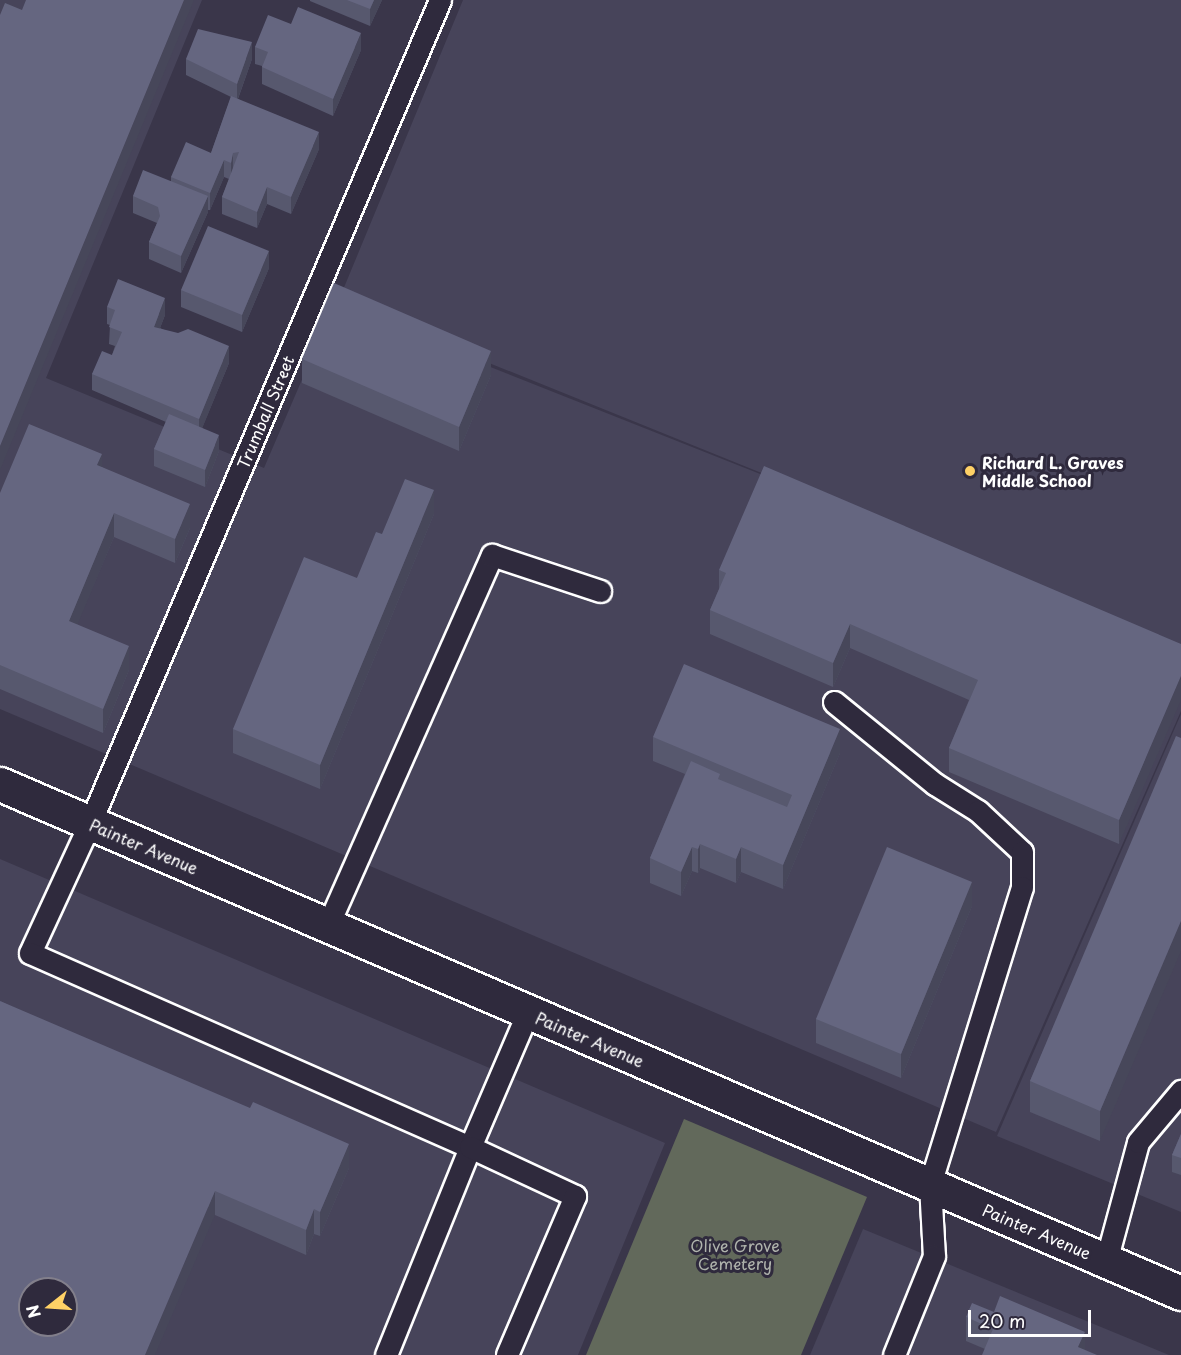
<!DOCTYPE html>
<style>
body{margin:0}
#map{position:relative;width:1181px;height:1355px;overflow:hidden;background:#3a364a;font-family:"Playpen Sans",sans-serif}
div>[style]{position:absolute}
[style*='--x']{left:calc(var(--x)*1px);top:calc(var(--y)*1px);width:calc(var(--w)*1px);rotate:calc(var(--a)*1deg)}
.built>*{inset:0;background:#47445a}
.green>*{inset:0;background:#62695b}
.roads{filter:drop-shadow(2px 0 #fff) drop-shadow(-2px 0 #fff) drop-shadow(0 2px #fff) drop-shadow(0 -2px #fff)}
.service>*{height:21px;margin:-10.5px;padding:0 10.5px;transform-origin:10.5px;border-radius:10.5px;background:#2f2a3d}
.tertiary>*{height:33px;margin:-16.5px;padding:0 16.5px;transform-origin:16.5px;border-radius:16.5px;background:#2f2a3d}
.wall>*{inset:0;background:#57586e}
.shaded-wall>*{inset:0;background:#47475a}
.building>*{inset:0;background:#656680}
.dots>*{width:16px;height:16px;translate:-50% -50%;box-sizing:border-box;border:3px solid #2f2a3d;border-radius:50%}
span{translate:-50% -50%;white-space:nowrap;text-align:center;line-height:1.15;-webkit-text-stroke:6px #2f2a3d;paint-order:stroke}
.street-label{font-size:16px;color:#fff}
.poi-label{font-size:16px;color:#fff;font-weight:700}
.left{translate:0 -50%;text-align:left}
.park-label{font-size:16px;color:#b0b4ad}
.north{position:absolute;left:18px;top:1277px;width:60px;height:60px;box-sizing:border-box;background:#2f2a3d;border:2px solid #827f8b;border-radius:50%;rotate:253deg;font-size:16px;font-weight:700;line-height:24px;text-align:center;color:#fff}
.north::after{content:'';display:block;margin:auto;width:21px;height:27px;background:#ffd166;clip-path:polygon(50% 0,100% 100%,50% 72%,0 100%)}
.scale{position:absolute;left:968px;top:1310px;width:123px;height:27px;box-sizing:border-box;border:3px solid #fff;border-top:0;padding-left:8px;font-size:18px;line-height:21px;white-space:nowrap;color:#fff;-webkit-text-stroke:4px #2f2a3d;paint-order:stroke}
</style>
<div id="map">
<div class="built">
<i style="clip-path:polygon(0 0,202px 0,46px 378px,264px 468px,334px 305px,1002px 570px,338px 302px,463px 0,1181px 0,1181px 711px,996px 1132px,0 709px)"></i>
<i style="clip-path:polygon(1181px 714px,1181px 1212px,997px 1136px)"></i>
<i style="clip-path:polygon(evenodd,0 859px,665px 1143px,578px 1355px,0 1355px,0 859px,30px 1289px,66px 1289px,66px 1325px,30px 1325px,30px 1289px)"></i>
<i style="clip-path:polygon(863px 1229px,1169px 1355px,810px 1355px)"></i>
</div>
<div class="green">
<i style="clip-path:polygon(684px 1119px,867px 1197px,801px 1355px,586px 1355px)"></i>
</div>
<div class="roads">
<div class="service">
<i style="--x:440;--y:0;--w:894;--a:113.04"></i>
<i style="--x:90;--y:823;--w:143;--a:114.8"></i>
<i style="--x:30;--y:953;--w:481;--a:23.8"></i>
<i style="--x:470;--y:1147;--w:147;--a:-66.8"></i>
<i style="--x:834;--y:702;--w:130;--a:39.1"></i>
<i style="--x:935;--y:784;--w:51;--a:32.1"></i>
<i style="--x:978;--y:811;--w:60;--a:43"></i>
<i style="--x:1022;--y:852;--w:35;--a:90"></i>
<i style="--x:1022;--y:887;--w:312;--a:107.2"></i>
<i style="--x:930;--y:1185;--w:71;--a:86.8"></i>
<i style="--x:934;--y:1256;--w:107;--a:112"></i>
<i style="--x:328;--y:925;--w:405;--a:-66.1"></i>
<i style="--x:492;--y:555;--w:114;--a:18.4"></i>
<i style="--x:1106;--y:1261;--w:123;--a:-74.9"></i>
<i style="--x:1138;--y:1142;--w:67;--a:-49.9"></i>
<i style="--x:386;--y:1355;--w:224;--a:-68"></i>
<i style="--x:470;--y:1147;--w:116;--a:25"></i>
<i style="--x:575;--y:1196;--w:173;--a:113.2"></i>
</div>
<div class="tertiary">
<i style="--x:0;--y:784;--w:1286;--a:23.32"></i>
</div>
</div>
<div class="wall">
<i style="clip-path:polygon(310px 0,382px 0,370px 26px,310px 1px)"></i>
<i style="clip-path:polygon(291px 24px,361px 50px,333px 116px,262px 84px,262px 66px,255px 64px,255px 47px)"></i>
<i style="clip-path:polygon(186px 59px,252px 59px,238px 99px,319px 149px,291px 214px,267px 204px,257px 228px,222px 214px,222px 197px,229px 179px,224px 177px,210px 210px,208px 210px,208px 212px,181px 273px,149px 259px,149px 242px,157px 223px,133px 213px,133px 196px,171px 181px,171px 177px,211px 153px,231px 97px,186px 75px)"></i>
<i style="clip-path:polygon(269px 268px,242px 332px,181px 307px,181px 290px)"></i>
<i style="clip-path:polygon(107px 307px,165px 315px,160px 328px,229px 363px,202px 428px,219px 451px,205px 487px,154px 466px,154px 449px,166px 422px,92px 390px,92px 374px,112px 355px,115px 346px,109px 344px,110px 325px,107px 324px)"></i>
<i style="clip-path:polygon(302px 359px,491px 375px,459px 451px,302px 383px)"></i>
<i style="clip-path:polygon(102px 467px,190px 528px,175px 563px,114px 537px,77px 624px,129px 670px,103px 733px,0 689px,0 493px)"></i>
<i style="clip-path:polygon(434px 514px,320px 789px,233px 753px,233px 729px,357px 578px,382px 534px)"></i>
<i style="clip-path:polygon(719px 570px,1181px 644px,1119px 844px,949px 772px,949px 748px,969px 700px,850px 648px,833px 687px,710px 634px,710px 610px,719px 589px)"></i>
<i style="clip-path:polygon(653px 737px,840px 753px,783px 889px,741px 872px,736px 883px,700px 868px,698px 873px,692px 871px,681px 896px,650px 883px,650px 858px,685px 774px,653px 761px)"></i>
<i style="clip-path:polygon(1181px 738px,1100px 1141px,1030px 1112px,1030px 1081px)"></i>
<i style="clip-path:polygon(972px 906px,901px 1078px,816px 1043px,816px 1019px)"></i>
<i style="clip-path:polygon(0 1001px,349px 1168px,320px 1236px,314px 1234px,306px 1255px,215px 1215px)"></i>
<i style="clip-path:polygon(1181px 1134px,1181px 1175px,1172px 1172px,1172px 1155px)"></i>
<i style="clip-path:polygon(966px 1317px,1085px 1350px,985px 1349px,966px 1341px)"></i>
</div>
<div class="shaded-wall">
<i style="clip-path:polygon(184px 0,194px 0,0 470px,0 446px)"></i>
<i style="clip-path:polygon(374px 0,382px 0,370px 26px,370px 9px)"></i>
<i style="clip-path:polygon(361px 33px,361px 50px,333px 116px,333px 99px)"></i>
<i style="clip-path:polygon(252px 42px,252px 59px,237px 101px,237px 84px)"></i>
<i style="clip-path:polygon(319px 132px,319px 149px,291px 214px,291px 197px)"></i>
<i style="clip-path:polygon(233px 153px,233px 170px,231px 180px,231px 163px)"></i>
<i style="clip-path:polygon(224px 160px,224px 177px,210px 210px,210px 193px)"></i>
<i style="clip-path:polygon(267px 187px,267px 204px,257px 228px,257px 212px)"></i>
<i style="clip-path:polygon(208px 196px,208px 212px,181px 273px,181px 256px)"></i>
<i style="clip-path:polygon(269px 251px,269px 268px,242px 332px,242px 315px)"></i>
<i style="clip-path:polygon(165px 298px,165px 315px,154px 344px,154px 327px)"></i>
<i style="clip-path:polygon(229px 346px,229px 363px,199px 436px,199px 419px)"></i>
<i style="clip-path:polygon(491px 351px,491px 375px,459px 451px,459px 427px)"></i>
<i style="clip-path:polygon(219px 435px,219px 451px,205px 487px,205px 470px)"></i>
<i style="clip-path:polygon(102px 454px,102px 478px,97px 465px)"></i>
<i style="clip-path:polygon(434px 490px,434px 514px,320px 789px,320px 765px)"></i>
<i style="clip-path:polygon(190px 504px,190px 528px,175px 563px,175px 539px)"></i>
<i style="clip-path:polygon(114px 513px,114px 537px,69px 645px,69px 621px)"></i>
<i style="clip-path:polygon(850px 624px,850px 648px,833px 687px,833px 663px)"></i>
<i style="clip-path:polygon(129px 646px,129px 670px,103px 733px,103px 709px)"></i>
<i style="clip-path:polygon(1181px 676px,1181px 700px,1119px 844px,1119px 820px)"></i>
<i style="clip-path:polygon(840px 729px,840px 753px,783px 889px,783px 865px)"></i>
<i style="clip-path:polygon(700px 844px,700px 868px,698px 873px,698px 849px)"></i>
<i style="clip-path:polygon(692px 847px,692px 871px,681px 896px,681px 872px)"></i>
<i style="clip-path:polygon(741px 847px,741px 872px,736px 883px,736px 859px)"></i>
<i style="clip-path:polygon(972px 882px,972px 906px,901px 1078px,901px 1054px)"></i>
<i style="clip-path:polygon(1181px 921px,1181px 951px,1100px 1141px,1100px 1111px)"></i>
<i style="clip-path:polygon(349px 1144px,349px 1168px,320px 1236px,320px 1212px)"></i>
<i style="clip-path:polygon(215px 1191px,215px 1215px,155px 1355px,145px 1355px)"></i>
<i style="clip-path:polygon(314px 1209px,314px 1234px,306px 1255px,306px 1230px)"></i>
<i style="clip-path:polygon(1085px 1332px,1085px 1355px,1078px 1347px)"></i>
</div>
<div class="building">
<i style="clip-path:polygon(26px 0,184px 0,0 446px,0 15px,5px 3px,22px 10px)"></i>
<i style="clip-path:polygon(347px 0,374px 0,370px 9px)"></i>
<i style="clip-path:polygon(298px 7px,361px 33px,333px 99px,262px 67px,268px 52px,255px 47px,268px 15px,291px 24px)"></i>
<i style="clip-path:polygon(198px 29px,252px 42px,237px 84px,186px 59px)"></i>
<i style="clip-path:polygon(231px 96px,319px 132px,291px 197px,267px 187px,257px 212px,222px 197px,239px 152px,233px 153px,231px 163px,224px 160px,210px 193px,171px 177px,186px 142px,211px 153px)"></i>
<i style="clip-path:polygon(143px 170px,208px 196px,181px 256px,149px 242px,160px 216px,158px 207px,133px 196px)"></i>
<i style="clip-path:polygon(208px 226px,269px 251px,242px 315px,181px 290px)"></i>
<i style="clip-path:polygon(118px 279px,165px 298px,154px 327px,178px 333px,188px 329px,229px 346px,199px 419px,92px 374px,102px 351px,112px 355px,122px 332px,109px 327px,115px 310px,107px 307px)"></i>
<i style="clip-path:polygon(334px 283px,491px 351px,459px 427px,302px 359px)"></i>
<i style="clip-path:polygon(169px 414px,219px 435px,205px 470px,154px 449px)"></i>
<i style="clip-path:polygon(29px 424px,102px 454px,97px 465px,190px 504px,175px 539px,114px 513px,69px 621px,129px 646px,103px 709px,0 665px,0 493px)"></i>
<i style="clip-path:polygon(764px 466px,1181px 644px,1181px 676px,1119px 820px,949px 748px,978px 680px,850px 624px,833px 663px,710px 610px,726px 573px,719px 570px)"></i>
<i style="clip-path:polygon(405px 479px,434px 490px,320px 765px,233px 729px,304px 557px,357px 578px,376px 532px,382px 534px)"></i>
<i style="clip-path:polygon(684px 664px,840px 729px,783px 865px,741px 847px,736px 859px,700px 844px,698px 849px,692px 847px,681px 872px,650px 858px,691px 761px,720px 774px,718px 779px,787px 807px,792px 795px,653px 737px)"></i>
<i style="clip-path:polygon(1176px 736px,1181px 738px,1181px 921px,1100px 1111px,1030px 1081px)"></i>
<i style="clip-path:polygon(887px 847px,972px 882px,901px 1054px,816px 1019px)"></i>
<i style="clip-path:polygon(evenodd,0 1001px,250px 1108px,253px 1102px,349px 1144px,320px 1212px,314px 1209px,306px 1230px,215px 1191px,145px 1355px,0 1355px,0 1001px,30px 1289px,66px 1289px,66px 1325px,30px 1325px,30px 1289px)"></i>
<i style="clip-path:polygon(1181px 1134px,1181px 1158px,1172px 1155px)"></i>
<i style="clip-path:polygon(1000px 1296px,1085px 1332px,1078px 1347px,1097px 1355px,982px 1355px,993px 1329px,966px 1317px,972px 1303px,994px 1312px)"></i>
</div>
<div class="dots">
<i style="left:970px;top:471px;background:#ffd166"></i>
</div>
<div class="street-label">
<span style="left:265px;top:412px;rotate:-67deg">Trumball Street</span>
<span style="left:144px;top:846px;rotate:23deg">Painter Avenue</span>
<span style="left:590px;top:1039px;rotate:23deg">Painter Avenue</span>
<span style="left:1037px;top:1231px;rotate:23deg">Painter Avenue</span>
</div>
<div class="poi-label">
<span class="left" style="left:982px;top:471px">Richard L. Graves<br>Middle School</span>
</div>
<div class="park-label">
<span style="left:735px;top:1254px">Olive Grove<br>Cemetery</span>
</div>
<div class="north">N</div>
<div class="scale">20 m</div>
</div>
